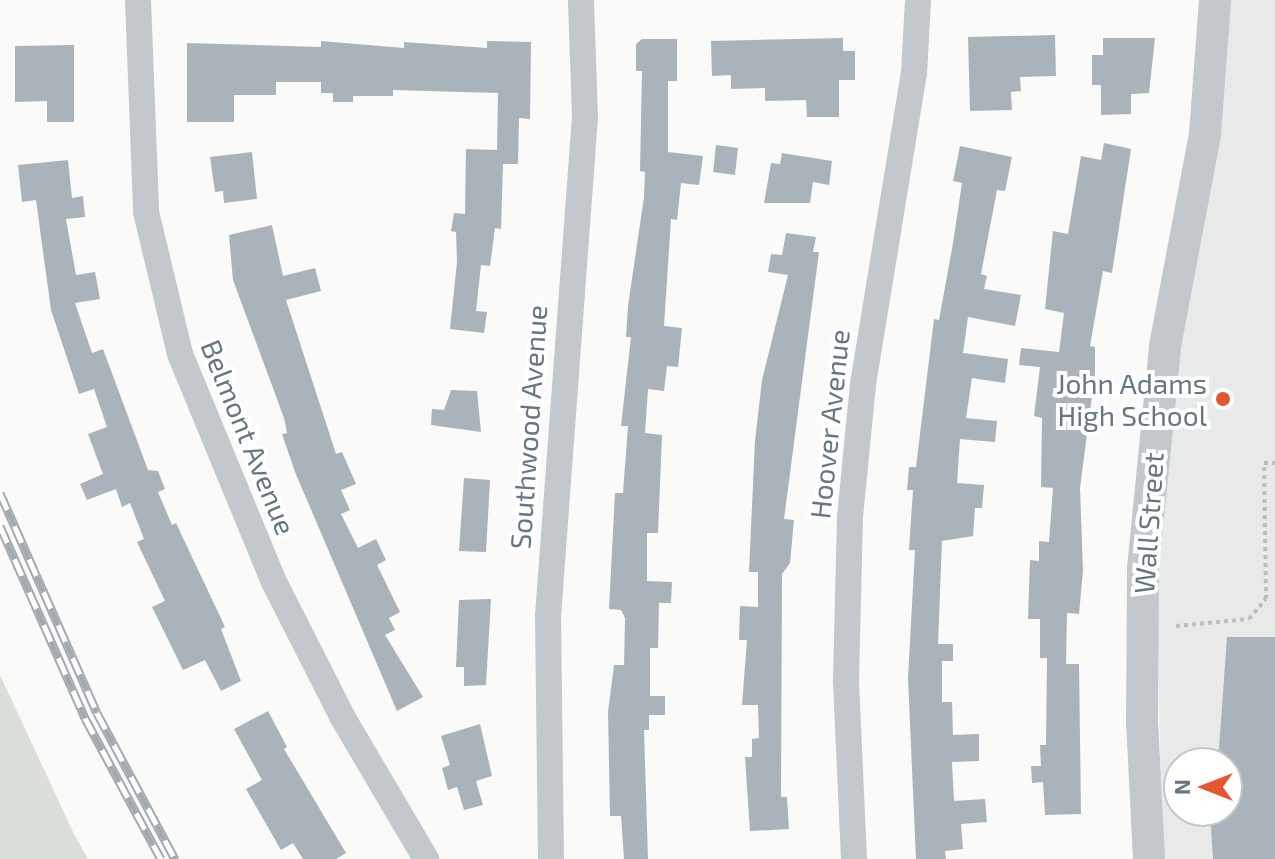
<!DOCTYPE html>
<style>
body{margin:0}
#map{position:relative;width:1275px;height:859px;overflow:hidden;background:#fafaf8;font-family:"Exo 2",sans-serif}
div>[style]{position:absolute}
[style*='--x']{left:calc(var(--x)*1px);top:calc(var(--y)*1px);width:calc(var(--w)*1px);rotate:calc(var(--a)*1deg)}
.built>*{inset:0;background:#e8e9e9}
.green>*{inset:0;background:#dadfd7}
.building>*{inset:0;background:#aab3b9}
.path>*{height:4px;margin-top:-2px;transform-origin:0;background:repeating-linear-gradient(90deg,#bbbfc2 0 4px,transparent 0 8px)}
.minor>*{height:26px;margin:-13px;padding:0 13px;transform-origin:13px;border-radius:13px;background:#c3c8cc}
.tertiary>*{height:32px;margin:-16px;padding:0 16px;transform-origin:16px;border-radius:16px;background:#c3c8cc}
.rail>*{height:9px;margin-top:-4.5px;transform-origin:0;background:repeating-linear-gradient(90deg,#fff 0 18px,#a2aab0 0 36px);box-sizing:border-box;border-block:2px solid #a2aab0}
.dots>*{width:22px;height:22px;translate:-50% -50%;box-sizing:border-box;border:4px solid #fff;border-radius:50%}
span{translate:-50% -50%;white-space:nowrap;text-align:center;line-height:1.15;-webkit-text-stroke:8px #fff;paint-order:stroke}
.poi-label{font-size:28px;color:#657683}
.right{translate:-100% -50%;text-align:right}
.street-label{font-size:28px;color:#657683}
.north{position:absolute;left:1163px;top:747px;width:80px;height:80px;box-sizing:border-box;background:#fff;border:2px solid #c1c8cd;border-radius:50%;rotate:270deg;font-size:22px;font-weight:700;line-height:32px;text-align:center;color:#657683}
.north::after{content:'';display:block;margin:auto;width:28px;height:36px;background:#e4572e;clip-path:polygon(50% 0,100% 100%,50% 72%,0 100%)}
</style>
<div id="map">
<div class="built">
<i style="clip-path:polygon(evenodd,1226px 0,1275px 0,1275px 859px,1162px 859px,1156px 533px,1226px 0,1179px 763px,1227px 763px,1227px 811px,1179px 811px,1179px 763px)"></i>
</div>
<div class="green">
<i style="clip-path:polygon(0 675px,74px 834px,88px 859px,0 859px)"></i>
</div>
<div class="building">
<i style="clip-path:polygon(1055px 35px,1056px 76px,1020px 77px,1021px 91px,1011px 92px,1012px 110px,970px 111px,968px 37px)"></i>
<i style="clip-path:polygon(843px 38px,843px 51px,855px 51px,855px 80px,839px 80px,839px 117px,807px 117px,806px 100px,765px 101px,765px 88px,731px 89px,731px 75px,712px 76px,711px 41px)"></i>
<i style="clip-path:polygon(1103px 38px,1155px 38px,1149px 93px,1131px 94px,1131px 114px,1101px 115px,1101px 85px,1092px 85px,1092px 55px,1103px 55px)"></i>
<i style="clip-path:polygon(642px 39px,677px 39px,677px 81px,668px 81px,668px 152px,703px 156px,699px 185px,681px 183px,677px 220px,671px 219px,664px 326px,682px 328px,678px 367px,667px 366px,664px 391px,648px 389px,645px 433px,662px 435px,658px 533px,647px 533px,647px 581px,672px 582px,671px 603px,659px 603px,658px 648px,650px 648px,650px 696px,665px 696px,665px 715px,649px 715px,649px 730px,644px 730px,648px 859px,624px 859px,621px 816px,610px 816px,608px 712px,614px 665px,624px 665px,625px 618px,621px 610px,609px 609px,615px 493px,623px 493px,628px 426px,621px 426px,631px 337px,626px 337px,628px 306px,644px 197px,645px 172px,640px 171px,642px 71px,636px 71px,636px 44px)"></i>
<i style="clip-path:polygon(321px 41px,404px 48px,404px 42px,487px 48px,487px 41px,531px 42px,530px 119px,519px 118px,518px 164px,503px 164px,501px 229px,495px 228px,490px 266px,481px 265px,476px 311px,487px 312px,484px 333px,450px 329px,457px 262px,456px 232px,451px 231px,454px 213px,465px 214px,466px 149px,497px 150px,498px 93px,393px 90px,393px 96px,353px 96px,353px 102px,333px 102px,333px 93px,321px 93px,321px 82px,276px 82px,276px 95px,234px 95px,234px 122px,187px 122px,187px 43px,321px 47px)"></i>
<i style="clip-path:polygon(74px 45px,74px 122px,47px 122px,47px 101px,15px 102px,15px 46px)"></i>
<i style="clip-path:polygon(1104px 143px,1131px 149px,1112px 273px,1103px 271px,1090px 346px,1095px 347px,1095px 373px,1080px 488px,1083px 571px,1079px 614px,1067px 613px,1066px 664px,1079px 664px,1081px 814px,1045px 815px,1043px 782px,1032px 783px,1031px 766px,1041px 766px,1040px 745px,1046px 745px,1047px 658px,1040px 658px,1040px 619px,1028px 619px,1030px 560px,1039px 561px,1039px 541px,1049px 542px,1053px 488px,1041px 487px,1042px 418px,1034px 416px,1040px 367px,1019px 365px,1021px 348px,1059px 352px,1064px 313px,1045px 309px,1053px 231px,1068px 234px,1081px 156px,1101px 160px)"></i>
<i style="clip-path:polygon(716px 145px,738px 148px,735px 175px,713px 172px)"></i>
<i style="clip-path:polygon(960px 146px,1012px 157px,1005px 191px,997px 190px,981px 274px,987px 276px,984px 289px,1021px 295px,1015px 326px,968px 317px,963px 353px,1008px 359px,1005px 383px,972px 378px,966px 418px,997px 421px,995px 442px,960px 439px,957px 483px,984px 485px,982px 508px,975px 508px,973px 536px,942px 541px,938px 644px,953px 644px,953px 661px,942px 661px,942px 702px,952px 702px,953px 735px,979px 734px,979px 761px,952px 762px,954px 801px,985px 799px,987px 822px,961px 824px,963px 849px,945px 851px,946px 859px,916px 859px,908px 678px,915px 550px,909px 550px,913px 490px,907px 490px,909px 467px,916px 467px,934px 319px,939px 320px,953px 243px,962px 183px,953px 181px)"></i>
<i style="clip-path:polygon(252px 152px,257px 199px,224px 203px,223px 191px,215px 192px,210px 157px)"></i>
<i style="clip-path:polygon(782px 153px,832px 161px,829px 185px,813px 182px,810px 203px,764px 203px,771px 163px,780px 164px)"></i>
<i style="clip-path:polygon(68px 160px,72px 198px,83px 196px,85px 217px,66px 219px,76px 275px,95px 272px,100px 299px,75px 303px,92px 353px,103px 349px,148px 470px,158px 471px,165px 489px,158px 492px,172px 525px,176px 523px,225px 627px,221px 629px,241px 681px,221px 691px,205px 660px,183px 670px,152px 607px,165px 601px,137px 542px,144px 539px,130px 503px,122px 507px,116px 489px,87px 500px,80px 484px,103px 474px,88px 434px,107px 427px,94px 389px,79px 394px,51px 310px,36px 200px,22px 202px,18px 165px)"></i>
<i style="clip-path:polygon(272px 225px,283px 276px,315px 268px,321px 291px,286px 300px,336px 454px,342px 452px,356px 484px,341px 490px,350px 510px,341px 514px,358px 548px,376px 539px,386px 560px,377px 565px,400px 612px,389px 618px,395px 630px,385px 635px,423px 697px,397px 711px,295px 472px,282px 434px,287px 433px,284px 418px,233px 280px,229px 235px)"></i>
<i style="clip-path:polygon(786px 233px,816px 237px,813px 252px,819px 252px,784px 519px,794px 520px,790px 563px,782px 574px,781px 797px,787px 797px,789px 829px,750px 831px,745px 757px,752px 757px,752px 739px,759px 738px,758px 705px,742px 705px,747px 640px,739px 640px,740px 606px,758px 607px,758px 572px,749px 572px,755px 441px,762px 380px,788px 275px,768px 272px,771px 254px,782px 255px)"></i>
<i style="clip-path:polygon(451px 390px,477px 391px,481px 432px,431px 425px,432px 409px,444px 410px)"></i>
<i style="clip-path:polygon(464px 478px,490px 480px,486px 552px,459px 551px)"></i>
<i style="clip-path:polygon(491px 599px,486px 685px,464px 686px,464px 667px,456px 667px,459px 600px)"></i>
<i style="clip-path:polygon(1227px 637px,1275px 637px,1275px 859px,1213px 859px,1210px 811px,1227px 811px,1227px 763px,1218px 763px)"></i>
<i style="clip-path:polygon(268px 711px,287px 747px,284px 749px,346px 853px,336px 859px,303px 859px,293px 843px,281px 850px,246px 789px,262px 780px,234px 729px)"></i>
<i style="clip-path:polygon(480px 724px,492px 776px,476px 781px,483px 805px,464px 810px,457px 787px,448px 790px,442px 768px,450px 765px,441px 736px)"></i>
</div>
<div class="path">
<i style="--x:1176;--y:626;--w:73;--a:-5.5"></i>
<i style="--x:1249;--y:619;--w:26;--a:-50"></i>
<i style="--x:1266;--y:599;--w:136;--a:-90.8"></i>
<i style="--x:1264;--y:463;--w:11;--a:0"></i>
</div>
<div class="minor">
<i style="--x:138;--y:0;--w:212;--a:87.8"></i>
<i style="--x:146;--y:212;--w:146;--a:76.5"></i>
<i style="--x:180;--y:354;--w:247;--a:67.6"></i>
<i style="--x:274;--y:582;--w:153;--a:63.1"></i>
<i style="--x:343;--y:718;--w:164;--a:59.5"></i>
<i style="--x:551;--y:859;--w:243;--a:-90.7"></i>
<i style="--x:548;--y:616;--w:500;--a:-85.76"></i>
<i style="--x:585;--y:117;--w:117;--a:-92"></i>
<i style="--x:854;--y:859;--w:179;--a:-92.6"></i>
<i style="--x:846;--y:680;--w:163;--a:-88.6"></i>
<i style="--x:850;--y:517;--w:134;--a:-84.4"></i>
<i style="--x:863;--y:384;--w:314;--a:-80.7"></i>
<i style="--x:914;--y:74;--w:74;--a:-86.9"></i>
</div>
<div class="tertiary">
<i style="--x:1149;--y:859;--w:137;--a:-92.9"></i>
<i style="--x:1142;--y:722;--w:154;--a:-89.6"></i>
<i style="--x:1143;--y:568;--w:223;--a:-84.3"></i>
<i style="--x:1165;--y:346;--w:216;--a:-79.3"></i>
<i style="--x:1205;--y:134;--w:134;--a:-85.7"></i>
</div>
<div class="rail">
<i style="--x:0;--y:493;--w:240;--a:66.2"></i>
<i style="--x:97;--y:713;--w:166;--a:61.9"></i>
<i style="--x:0;--y:526;--w:210;--a:66.1"></i>
<i style="--x:85;--y:718;--w:160;--a:61.7"></i>
</div>
<div class="dots">
<i style="left:1223px;top:399px;background:#e4572e"></i>
</div>
<div class="poi-label">
<span class="right" style="left:1207px;top:399px">John Adams<br>High School</span>
</div>
<div class="street-label">
<span style="left:829px;top:424px;rotate:-84deg">Hoover Avenue</span>
<span style="left:528px;top:427px;rotate:-86deg">Southwood Avenue</span>
<span style="left:249px;top:437px;rotate:68deg">Belmont Avenue</span>
<span style="left:1148px;top:523px;rotate:-86deg">Wall Street</span>
</div>
<div class="north">N</div>
</div>
